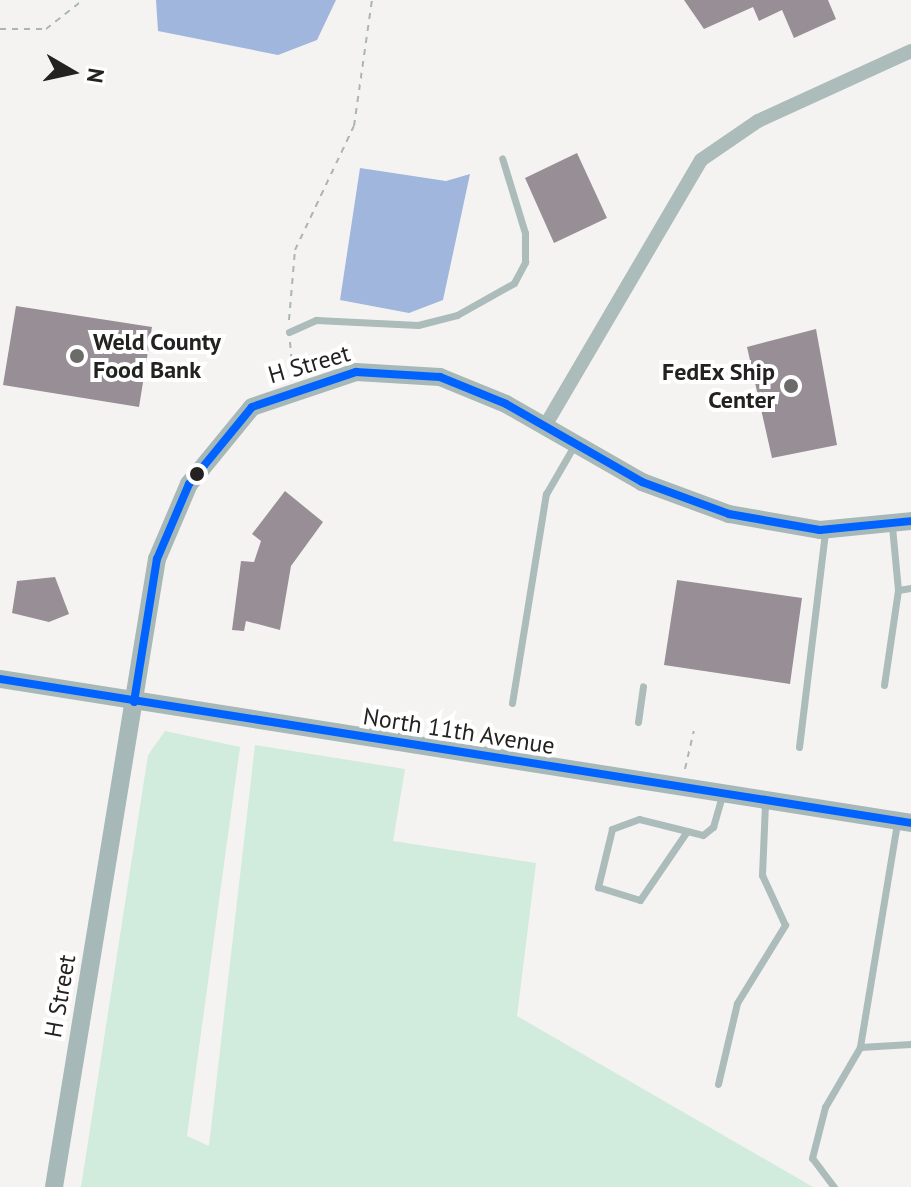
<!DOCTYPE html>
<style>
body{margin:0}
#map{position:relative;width:911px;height:1187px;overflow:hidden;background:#f5f3f2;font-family:"PT Sans",sans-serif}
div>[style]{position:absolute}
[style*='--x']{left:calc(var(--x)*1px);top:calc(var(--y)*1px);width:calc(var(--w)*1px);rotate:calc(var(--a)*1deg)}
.green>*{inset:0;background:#d1ebdc}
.water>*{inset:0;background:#a0b6dc}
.building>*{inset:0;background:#988e96}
.path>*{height:2px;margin-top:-1px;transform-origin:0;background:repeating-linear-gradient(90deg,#aab6b6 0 6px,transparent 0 12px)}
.lane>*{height:7px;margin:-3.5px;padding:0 3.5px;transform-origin:3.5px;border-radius:3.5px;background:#abbcbb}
.street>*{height:14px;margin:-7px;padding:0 7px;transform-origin:7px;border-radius:7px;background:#abbcbb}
.secondary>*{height:18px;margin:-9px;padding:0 9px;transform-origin:9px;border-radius:9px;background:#a6b8b7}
.bus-1>*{height:8px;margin:-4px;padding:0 4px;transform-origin:4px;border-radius:4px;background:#0062ff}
.dots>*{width:22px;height:22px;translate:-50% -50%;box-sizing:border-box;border:4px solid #fff;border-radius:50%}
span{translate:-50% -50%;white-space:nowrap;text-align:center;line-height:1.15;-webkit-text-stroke:8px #fff;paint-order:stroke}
.poi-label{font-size:24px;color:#232221;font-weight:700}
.left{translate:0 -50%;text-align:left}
.right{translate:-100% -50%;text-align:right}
.street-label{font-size:24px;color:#232221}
.north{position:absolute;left:32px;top:32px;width:80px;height:80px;-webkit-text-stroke:6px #fff;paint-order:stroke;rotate:99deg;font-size:22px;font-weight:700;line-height:32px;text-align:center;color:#232221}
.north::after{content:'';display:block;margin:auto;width:28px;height:36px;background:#232221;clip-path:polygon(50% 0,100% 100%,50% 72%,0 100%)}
</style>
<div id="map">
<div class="green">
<i style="clip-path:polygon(165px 731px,240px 747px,187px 1136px,209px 1146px,255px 745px,405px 769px,393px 841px,536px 863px,517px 1016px,813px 1187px,81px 1187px,148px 755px)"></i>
</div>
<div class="water">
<i style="clip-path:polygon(156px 0,336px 0,317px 40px,278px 55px,158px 31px)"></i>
<i style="clip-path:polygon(360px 168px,446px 181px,470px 174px,443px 300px,409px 313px,340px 300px)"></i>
</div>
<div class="building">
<i style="clip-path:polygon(684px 0,828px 0,836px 19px,794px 38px,782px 10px,759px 21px,753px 7px,704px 29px)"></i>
<i style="clip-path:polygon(577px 153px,607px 218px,554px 243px,525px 178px)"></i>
<i style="clip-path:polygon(16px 306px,152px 327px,139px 407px,3px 385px)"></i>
<i style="clip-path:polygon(816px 329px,837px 445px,772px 458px,747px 347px)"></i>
<i style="clip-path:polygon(285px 491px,323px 522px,291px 566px,280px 630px,246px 621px,244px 631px,232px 630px,241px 561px,254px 562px,261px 541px,252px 534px)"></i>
<i style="clip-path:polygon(55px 577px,69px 614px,49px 622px,12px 613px,17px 581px)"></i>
<i style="clip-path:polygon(677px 580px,802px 598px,790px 684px,664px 665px)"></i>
</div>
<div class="path">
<i style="--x:0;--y:29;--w:46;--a:0"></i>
<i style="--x:46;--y:29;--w:47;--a:-38.1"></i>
<i style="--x:289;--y:320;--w:70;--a:-85.1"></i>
<i style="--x:295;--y:250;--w:137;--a:-64.6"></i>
<i style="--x:354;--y:126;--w:127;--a:-81.9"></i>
<i style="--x:290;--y:342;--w:34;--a:85"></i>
<i style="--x:685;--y:769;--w:39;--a:-77"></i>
</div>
<div class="lane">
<i style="--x:289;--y:332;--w:30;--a:-24"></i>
<i style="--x:316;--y:320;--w:102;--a:2.8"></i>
<i style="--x:418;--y:325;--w:40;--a:-14.4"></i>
<i style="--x:457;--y:315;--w:65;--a:-29.3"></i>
<i style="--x:514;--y:283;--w:24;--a:-62"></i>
<i style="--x:525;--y:262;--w:29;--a:-90"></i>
<i style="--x:525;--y:233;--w:78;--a:-107"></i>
<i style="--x:898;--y:590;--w:13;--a:-9"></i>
<i style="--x:884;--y:685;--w:96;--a:-81.6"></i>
<i style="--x:898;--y:590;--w:64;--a:-95.4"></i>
<i style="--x:512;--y:703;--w:212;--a:-80.8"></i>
<i style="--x:546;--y:494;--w:58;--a:-59.9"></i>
<i style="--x:638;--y:722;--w:36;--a:-82"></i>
<i style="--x:799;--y:747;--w:217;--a:-83.1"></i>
<i style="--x:897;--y:823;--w:227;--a:99.4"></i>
<i style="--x:860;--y:1047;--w:51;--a:-3.4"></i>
<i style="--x:687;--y:831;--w:49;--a:-166"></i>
<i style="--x:639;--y:819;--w:29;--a:160"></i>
<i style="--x:612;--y:829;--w:60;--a:103.6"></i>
<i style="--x:598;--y:887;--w:44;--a:17.2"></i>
<i style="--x:640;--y:900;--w:83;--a:-55.7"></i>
<i style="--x:687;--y:831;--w:16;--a:14"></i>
<i style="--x:703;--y:835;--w:13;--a:-39"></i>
<i style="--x:713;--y:827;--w:33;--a:-74"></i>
<i style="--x:718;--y:1084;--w:83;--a:-76.8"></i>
<i style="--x:737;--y:1003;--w:92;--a:-58.4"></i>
<i style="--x:785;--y:925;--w:55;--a:-114.7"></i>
<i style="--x:762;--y:875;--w:73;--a:-87.6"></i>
<i style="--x:834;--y:1187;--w:36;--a:-127"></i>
<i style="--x:812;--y:1158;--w:53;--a:-75.7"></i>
<i style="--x:825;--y:1107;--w:69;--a:-59.7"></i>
</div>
<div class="street">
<i style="--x:545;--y:426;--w:308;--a:-59.6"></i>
<i style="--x:701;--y:160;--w:69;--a:-34.4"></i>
<i style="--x:758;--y:121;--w:168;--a:-24.6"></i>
</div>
<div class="secondary">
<i style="--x:0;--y:679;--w:922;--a:8.98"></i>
<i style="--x:54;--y:1187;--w:636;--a:-80.69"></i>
<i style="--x:157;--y:559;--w:82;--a:-66.9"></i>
<i style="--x:189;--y:484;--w:99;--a:-50.7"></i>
<i style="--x:252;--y:407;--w:110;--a:-18.6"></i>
<i style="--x:356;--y:372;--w:84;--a:3.4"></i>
<i style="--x:440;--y:377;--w:71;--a:22.2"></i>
<i style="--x:506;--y:404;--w:157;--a:29.8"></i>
<i style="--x:642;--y:482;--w:93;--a:20.2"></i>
<i style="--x:729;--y:514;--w:92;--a:10"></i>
<i style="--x:820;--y:530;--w:91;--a:-5.6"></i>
</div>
<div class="bus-1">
<i style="--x:0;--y:679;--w:922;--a:8.98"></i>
<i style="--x:134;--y:702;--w:145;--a:-80.9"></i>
<i style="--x:157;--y:559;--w:82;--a:-66.9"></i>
<i style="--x:189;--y:484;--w:99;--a:-50.7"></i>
<i style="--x:252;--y:407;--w:110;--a:-18.6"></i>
<i style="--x:356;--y:372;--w:84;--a:3.4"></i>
<i style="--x:440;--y:377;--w:71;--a:22.2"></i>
<i style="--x:506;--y:404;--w:157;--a:29.8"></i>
<i style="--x:642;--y:482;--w:93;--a:20.2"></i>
<i style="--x:729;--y:514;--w:92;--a:10"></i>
<i style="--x:820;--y:530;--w:91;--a:-5.6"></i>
</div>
<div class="dots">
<i style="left:77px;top:356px;background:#6c6b6a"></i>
<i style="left:791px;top:386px;background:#6c6b6a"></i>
<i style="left:197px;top:474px;background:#232221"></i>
</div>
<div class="poi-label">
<span class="left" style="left:93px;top:356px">Weld County<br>Food Bank</span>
<span class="right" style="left:775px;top:386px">FedEx Ship<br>Center</span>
</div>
<div class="street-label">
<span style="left:309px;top:364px;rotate:-16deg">H Street</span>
<span style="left:459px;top:731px;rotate:9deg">North 11th Avenue</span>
<span style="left:60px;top:996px;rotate:-80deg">H Street</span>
</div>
<div class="north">N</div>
</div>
